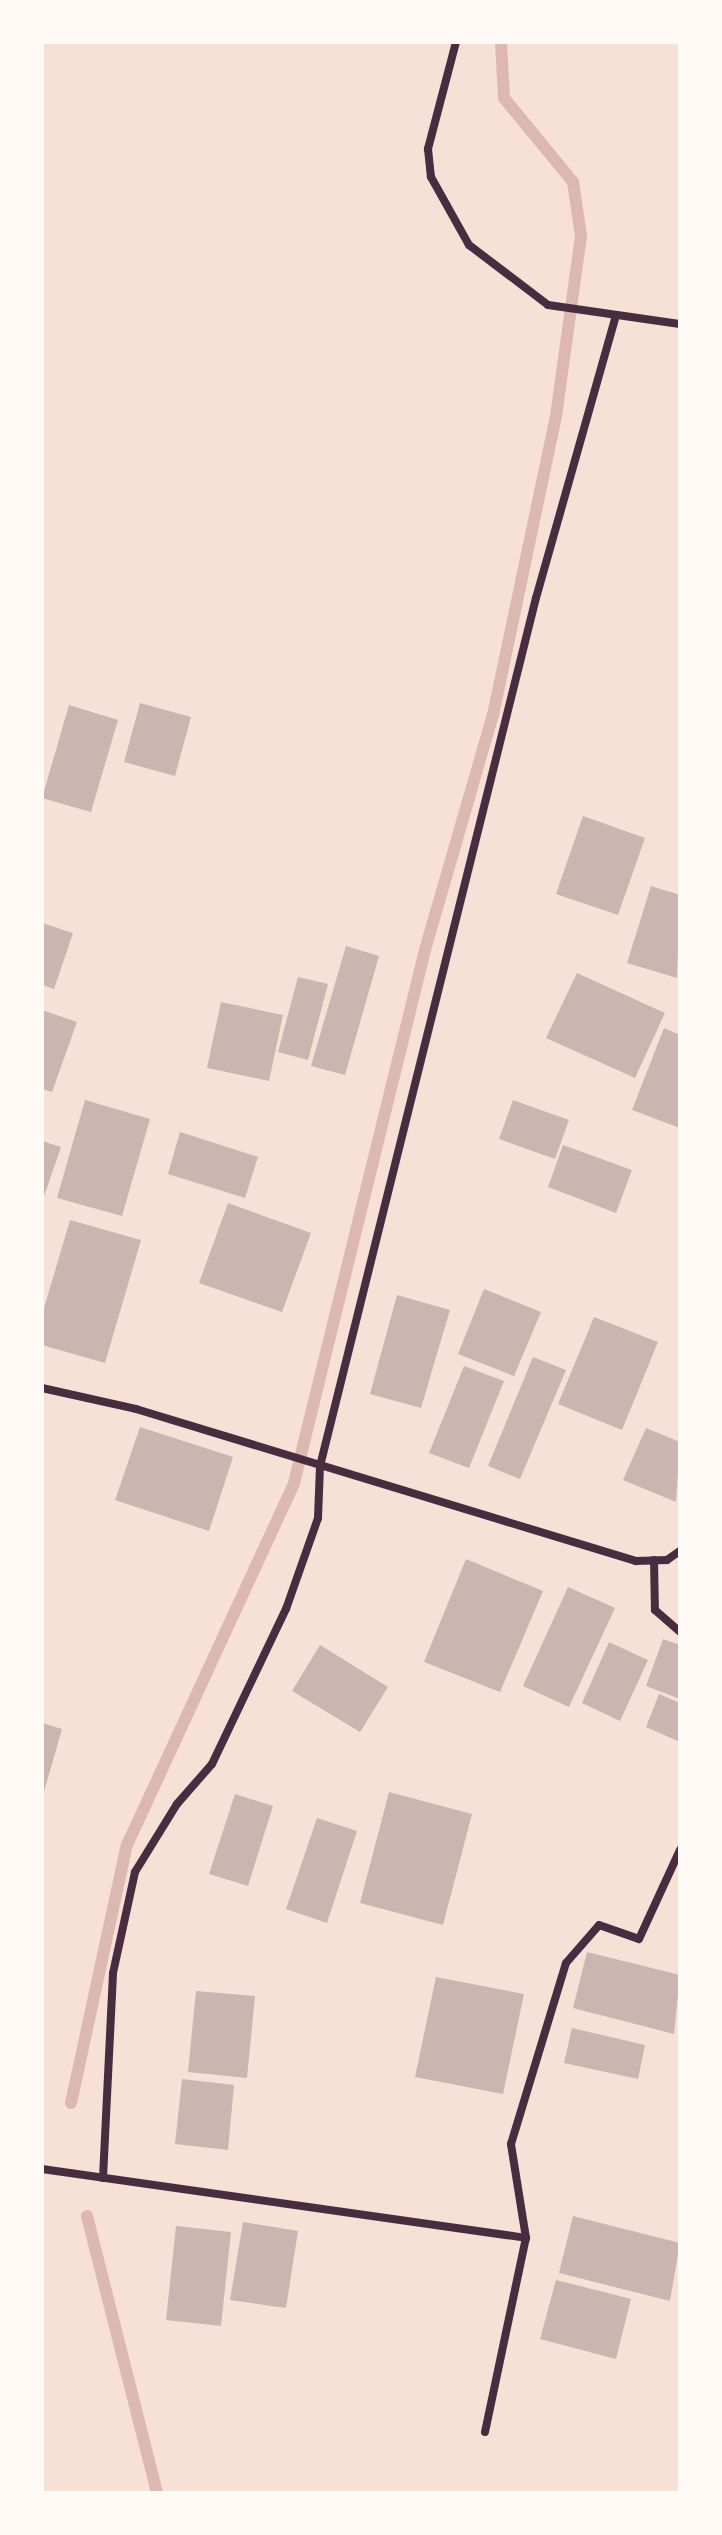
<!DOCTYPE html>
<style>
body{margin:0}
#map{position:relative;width:722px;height:2535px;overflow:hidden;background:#f7e1d7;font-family:"Noto Serif",serif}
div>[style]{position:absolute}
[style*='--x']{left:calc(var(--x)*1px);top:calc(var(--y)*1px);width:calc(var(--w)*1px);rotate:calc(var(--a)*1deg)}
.stream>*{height:12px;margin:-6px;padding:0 6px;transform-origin:6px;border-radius:6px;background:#dcb8b0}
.building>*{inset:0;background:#ccb4b1}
.minor>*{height:8px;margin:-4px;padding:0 4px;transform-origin:4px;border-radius:4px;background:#4a2c40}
span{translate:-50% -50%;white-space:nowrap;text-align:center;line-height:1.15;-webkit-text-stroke:8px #fffaf5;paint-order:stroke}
.frame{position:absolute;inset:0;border:44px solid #fffaf5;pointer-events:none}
</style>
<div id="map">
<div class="stream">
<i style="--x:71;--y:2103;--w:264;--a:-77.8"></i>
<i style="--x:127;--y:1845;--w:399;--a:-65.2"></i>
<i style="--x:294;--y:1483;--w:549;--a:-76.19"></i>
<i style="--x:425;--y:950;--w:245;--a:-73.9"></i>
<i style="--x:493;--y:715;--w:306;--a:-78.1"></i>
<i style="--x:556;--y:416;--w:182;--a:-82.1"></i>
<i style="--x:581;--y:236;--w:55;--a:-98.4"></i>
<i style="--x:573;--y:182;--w:109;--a:-129.4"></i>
<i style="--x:504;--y:98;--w:56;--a:-93.1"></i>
<i style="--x:87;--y:2216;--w:286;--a:75.8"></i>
</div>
<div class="building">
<i style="clip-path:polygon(140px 703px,191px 717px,175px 776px,124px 762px)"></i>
<i style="clip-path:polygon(69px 705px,118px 720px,91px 812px,42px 798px)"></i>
<i style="clip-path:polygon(583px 816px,645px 838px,618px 915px,556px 894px)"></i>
<i style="clip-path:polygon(651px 886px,680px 895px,677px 978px,627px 963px)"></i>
<i style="clip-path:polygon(42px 923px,73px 933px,54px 989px,42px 985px)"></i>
<i style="clip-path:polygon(346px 946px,379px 956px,345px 1075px,311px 1066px)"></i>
<i style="clip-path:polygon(577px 973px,665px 1013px,635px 1078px,546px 1038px)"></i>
<i style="clip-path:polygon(298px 977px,328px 984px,308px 1060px,278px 1052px)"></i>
<i style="clip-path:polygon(221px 1002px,283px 1015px,269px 1081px,207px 1068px)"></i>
<i style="clip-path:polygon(42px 1010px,77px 1022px,52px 1092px,42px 1089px)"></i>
<i style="clip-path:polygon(664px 1028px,680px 1035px,680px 1128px,632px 1110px)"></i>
<i style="clip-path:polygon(85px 1100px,150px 1119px,122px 1216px,57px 1198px)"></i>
<i style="clip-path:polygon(513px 1100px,569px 1120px,555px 1159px,499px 1139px)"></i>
<i style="clip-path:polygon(180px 1132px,258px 1157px,245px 1198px,168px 1174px)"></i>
<i style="clip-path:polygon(42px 1141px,61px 1147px,42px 1202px)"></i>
<i style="clip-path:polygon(563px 1145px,632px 1170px,616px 1213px,548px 1187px)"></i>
<i style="clip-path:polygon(228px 1203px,311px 1233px,282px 1312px,199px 1283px)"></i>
<i style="clip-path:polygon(70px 1220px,141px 1240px,105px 1363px,42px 1345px,42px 1315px)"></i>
<i style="clip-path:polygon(484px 1289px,541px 1312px,514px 1376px,458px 1354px)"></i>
<i style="clip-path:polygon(397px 1295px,450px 1310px,421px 1408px,370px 1394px)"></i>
<i style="clip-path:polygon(594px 1317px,658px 1342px,622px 1430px,558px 1404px)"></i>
<i style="clip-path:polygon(533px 1357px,566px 1370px,520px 1479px,488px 1466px)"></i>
<i style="clip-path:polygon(464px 1366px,504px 1381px,469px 1468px,429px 1453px)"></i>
<i style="clip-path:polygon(140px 1427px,233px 1457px,209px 1531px,115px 1500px)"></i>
<i style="clip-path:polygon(646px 1428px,680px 1442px,676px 1502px,623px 1480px)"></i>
<i style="clip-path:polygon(466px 1559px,543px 1591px,500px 1692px,424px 1662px)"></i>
<i style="clip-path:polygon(568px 1587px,615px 1608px,569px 1707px,523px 1686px)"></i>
<i style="clip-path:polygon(663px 1639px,680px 1645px,680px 1699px,646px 1686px)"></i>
<i style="clip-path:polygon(609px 1642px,648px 1660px,620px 1721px,582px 1703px)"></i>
<i style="clip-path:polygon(320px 1645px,388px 1687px,360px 1732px,292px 1691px)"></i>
<i style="clip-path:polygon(659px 1694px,680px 1703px,680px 1742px,646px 1727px)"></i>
<i style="clip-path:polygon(42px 1723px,62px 1729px,43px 1795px,42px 1795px)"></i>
<i style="clip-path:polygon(389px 1792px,472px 1814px,443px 1925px,360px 1903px)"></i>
<i style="clip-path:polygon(235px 1794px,273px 1806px,248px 1886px,209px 1874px)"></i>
<i style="clip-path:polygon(317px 1818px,357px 1831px,327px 1923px,286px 1909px)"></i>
<i style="clip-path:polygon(587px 1952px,680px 1975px,674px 2034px,573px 2008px)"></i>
<i style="clip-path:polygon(436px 1977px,524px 1994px,503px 2094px,415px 2077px)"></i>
<i style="clip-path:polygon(196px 1991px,255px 1996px,247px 2078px,188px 2072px)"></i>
<i style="clip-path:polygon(572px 2028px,645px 2045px,638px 2079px,564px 2063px)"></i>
<i style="clip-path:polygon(182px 2079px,234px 2085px,228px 2150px,175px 2144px)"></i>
<i style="clip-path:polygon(573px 2216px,680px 2243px,670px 2301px,559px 2273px)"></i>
<i style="clip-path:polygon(243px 2222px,298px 2231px,286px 2308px,230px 2300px)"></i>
<i style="clip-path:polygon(176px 2226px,231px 2232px,221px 2326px,166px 2320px)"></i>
<i style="clip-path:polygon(556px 2280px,631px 2299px,616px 2359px,540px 2339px)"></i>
</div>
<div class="minor">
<i style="--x:456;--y:42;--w:111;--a:104.7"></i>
<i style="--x:428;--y:149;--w:28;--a:84"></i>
<i style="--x:431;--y:177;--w:78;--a:60.8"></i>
<i style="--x:469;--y:245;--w:99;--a:37.2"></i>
<i style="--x:548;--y:305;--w:133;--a:8.2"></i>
<i style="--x:42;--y:1388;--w:96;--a:12.6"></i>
<i style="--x:136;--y:1409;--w:523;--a:16.91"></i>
<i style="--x:636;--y:1561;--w:31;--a:-2"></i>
<i style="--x:667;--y:1560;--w:16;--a:-35"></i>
<i style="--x:654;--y:1560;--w:50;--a:88.9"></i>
<i style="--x:655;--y:1610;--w:33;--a:41"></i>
<i style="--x:42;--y:2169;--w:489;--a:8.1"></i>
<i style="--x:103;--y:2178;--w:205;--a:-87.2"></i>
<i style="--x:113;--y:1973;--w:103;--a:-77.7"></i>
<i style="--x:135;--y:1872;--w:80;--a:-58.3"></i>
<i style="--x:177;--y:1804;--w:53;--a:-48.8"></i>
<i style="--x:212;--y:1764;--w:172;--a:-64.5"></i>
<i style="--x:286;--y:1609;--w:96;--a:-70.6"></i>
<i style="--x:318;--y:1518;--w:52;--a:-87.8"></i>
<i style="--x:320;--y:1466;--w:894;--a:-76.03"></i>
<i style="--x:536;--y:598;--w:294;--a:-74.2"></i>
<i style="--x:485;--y:2432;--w:198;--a:-78.1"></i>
<i style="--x:526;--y:2238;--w:95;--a:-99.1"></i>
<i style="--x:511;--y:2144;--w:189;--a:-73.1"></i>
<i style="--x:566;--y:1963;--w:50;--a:-49"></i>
<i style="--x:599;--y:1925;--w:42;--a:19.3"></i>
<i style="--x:639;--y:1939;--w:98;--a:-65.3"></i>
</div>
<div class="frame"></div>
</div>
